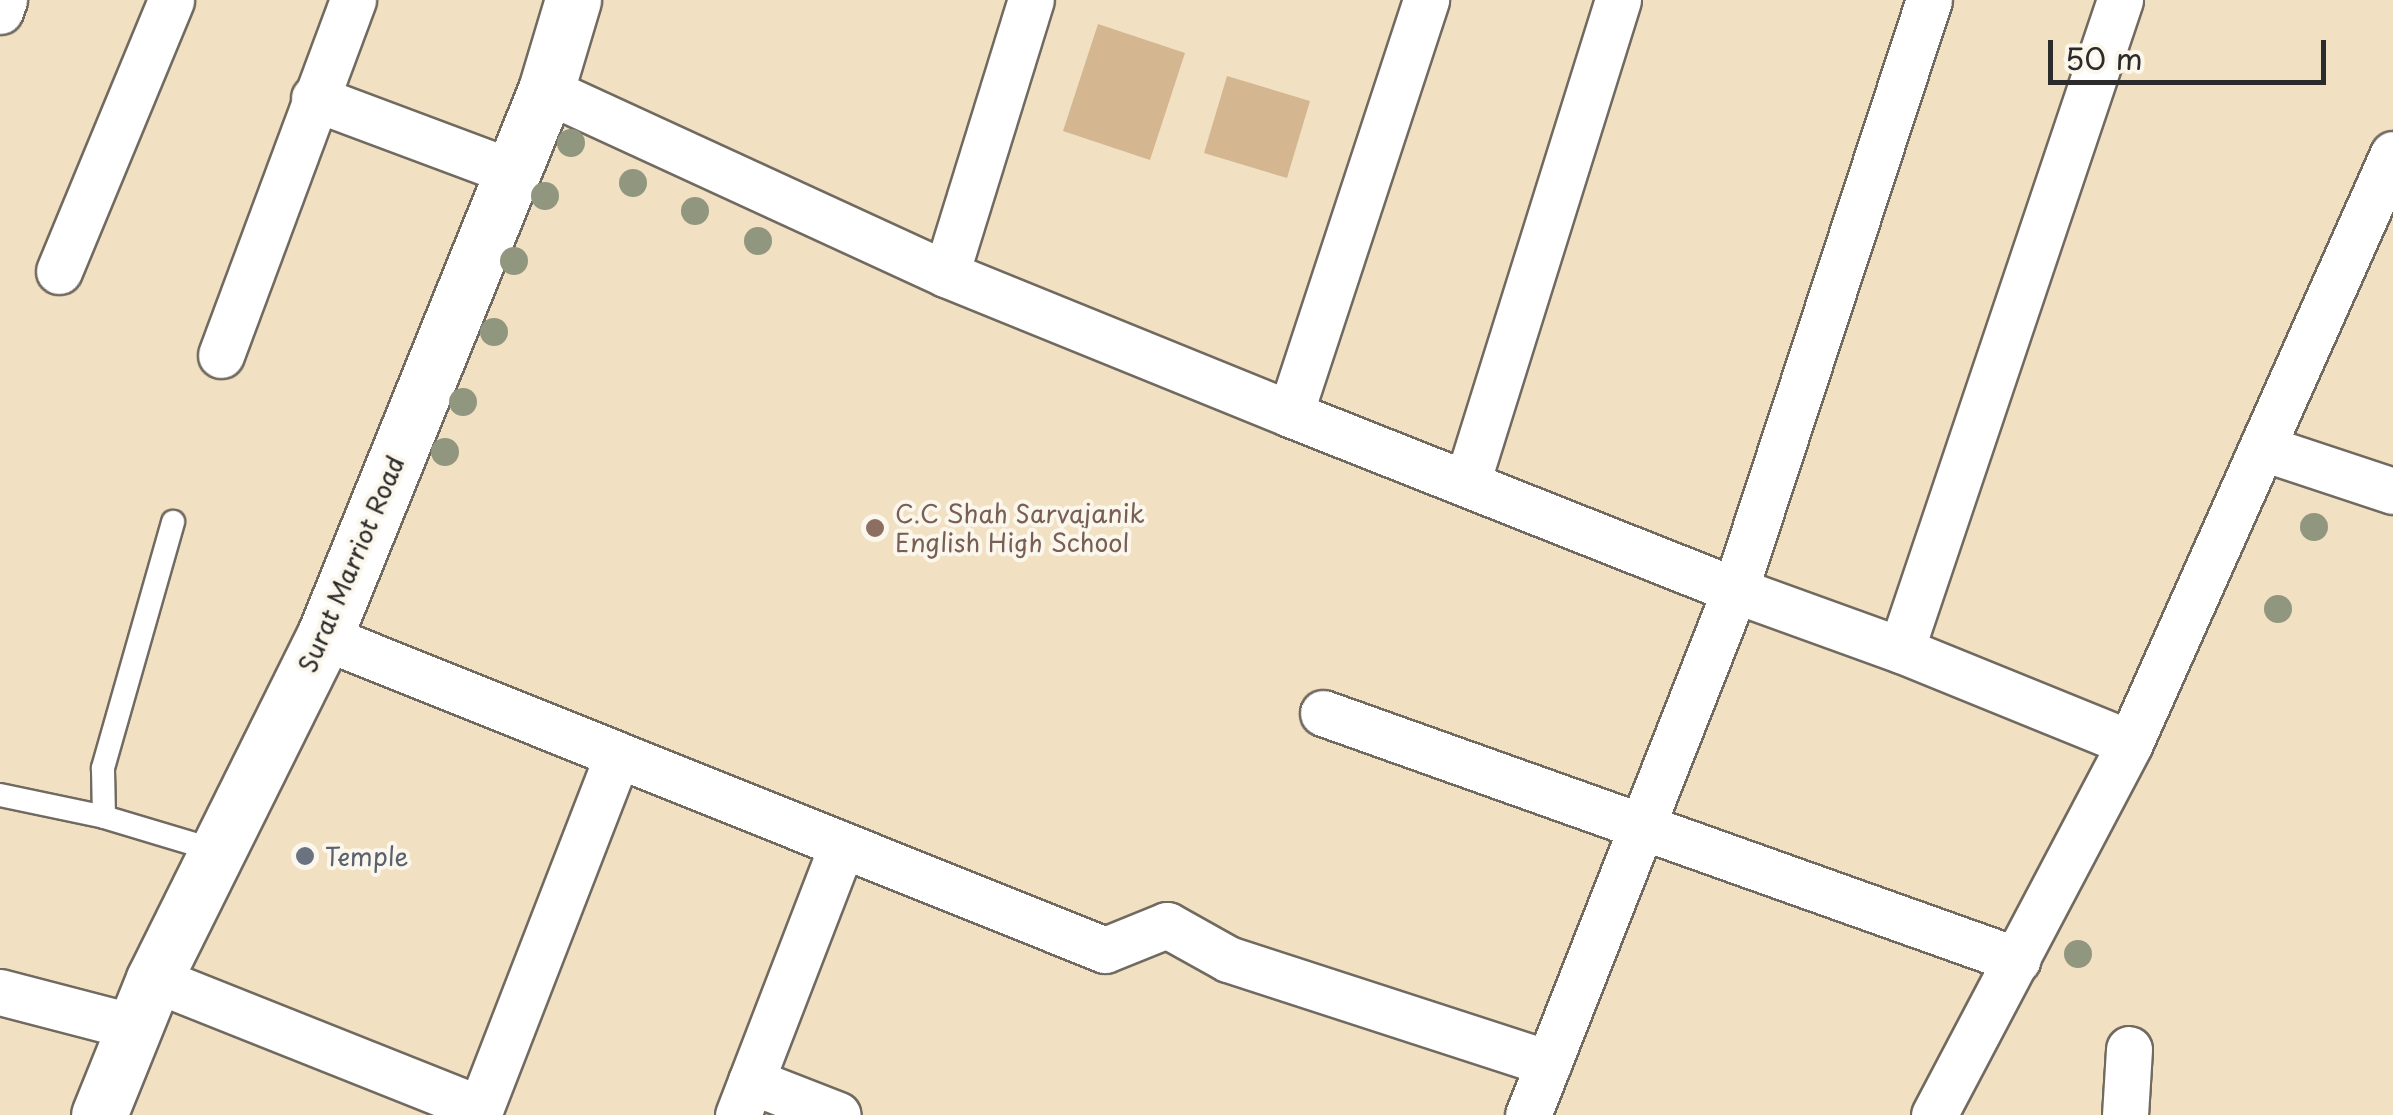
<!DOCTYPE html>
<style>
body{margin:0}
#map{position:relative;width:2393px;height:1115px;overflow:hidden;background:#f2e0c3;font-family:"Playpen Sans",sans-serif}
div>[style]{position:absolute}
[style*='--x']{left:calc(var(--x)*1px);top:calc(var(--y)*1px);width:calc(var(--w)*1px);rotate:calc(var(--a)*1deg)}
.building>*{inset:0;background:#d4b690}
.roads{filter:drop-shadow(2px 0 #716a60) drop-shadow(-2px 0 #716a60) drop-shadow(0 2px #716a60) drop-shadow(0 -2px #716a60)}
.lane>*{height:22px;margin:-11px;padding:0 11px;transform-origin:11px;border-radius:11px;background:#fff}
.street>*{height:45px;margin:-22.5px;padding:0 22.5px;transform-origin:22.5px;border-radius:22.5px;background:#fff}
.secondary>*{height:55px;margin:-27.5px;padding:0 27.5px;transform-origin:27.5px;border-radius:27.5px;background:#fff}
.trees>*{width:28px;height:28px;margin:-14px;border-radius:50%;background:#91967f}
.dots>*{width:28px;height:28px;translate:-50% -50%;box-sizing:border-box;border:5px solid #fbf7ec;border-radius:50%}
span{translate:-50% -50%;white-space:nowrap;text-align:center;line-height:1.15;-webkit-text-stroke:8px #fbf7ec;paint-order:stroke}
.education-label{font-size:25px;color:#785e54}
.left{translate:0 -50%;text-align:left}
.street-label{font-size:25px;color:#2b2b2b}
.worship-label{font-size:25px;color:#5b616d}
.scale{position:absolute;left:2048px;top:40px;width:278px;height:45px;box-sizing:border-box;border:5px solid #2b2b2b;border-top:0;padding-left:12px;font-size:30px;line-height:35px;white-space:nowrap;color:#2b2b2b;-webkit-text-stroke:8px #fbf7ec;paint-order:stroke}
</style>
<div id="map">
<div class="building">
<i style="clip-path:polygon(1098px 24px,1185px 53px,1150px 160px,1063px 131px)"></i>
<i style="clip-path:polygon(1227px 76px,1310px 101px,1287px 178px,1204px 153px)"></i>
</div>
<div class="roads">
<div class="lane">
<i style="--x:0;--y:795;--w:106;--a:11.9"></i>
<i style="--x:104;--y:817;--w:118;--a:16.7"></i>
<i style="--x:104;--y:817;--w:49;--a:-91.2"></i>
<i style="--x:103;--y:768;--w:256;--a:-74.1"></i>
</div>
<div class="street">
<i style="--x:0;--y:11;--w:12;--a:-70"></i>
<i style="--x:546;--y:90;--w:440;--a:24.7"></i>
<i style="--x:946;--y:274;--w:371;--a:22.1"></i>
<i style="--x:1290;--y:414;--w:479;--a:21.6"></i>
<i style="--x:1735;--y:590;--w:177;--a:19.9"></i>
<i style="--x:1901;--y:650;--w:247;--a:22.1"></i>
<i style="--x:314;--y:98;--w:211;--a:20.5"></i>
<i style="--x:59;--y:271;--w:293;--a:-67.5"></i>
<i style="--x:946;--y:274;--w:287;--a:-72.8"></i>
<i style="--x:221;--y:355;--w:379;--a:-69.6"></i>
<i style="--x:1290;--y:414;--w:436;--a:-71.8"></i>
<i style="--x:2263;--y:448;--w:137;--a:18.3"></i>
<i style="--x:1467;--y:483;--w:506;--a:-72.64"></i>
<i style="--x:324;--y:637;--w:841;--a:21.84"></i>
<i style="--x:1105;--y:950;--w:67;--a:-22"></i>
<i style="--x:1167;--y:925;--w:70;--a:29.1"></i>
<i style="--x:1228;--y:959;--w:337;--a:18"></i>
<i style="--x:1901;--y:650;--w:686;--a:-71.38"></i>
<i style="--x:1323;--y:713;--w:737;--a:19.59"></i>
<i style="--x:154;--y:979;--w:351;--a:21.7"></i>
<i style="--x:0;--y:992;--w:138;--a:14.6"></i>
<i style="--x:751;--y:1081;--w:93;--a:21.3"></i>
<i style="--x:478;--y:1115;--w:385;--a:-68.8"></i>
<i style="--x:738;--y:1115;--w:289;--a:-68.9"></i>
<i style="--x:1528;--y:1115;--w:564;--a:-68.48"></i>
<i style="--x:1735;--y:590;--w:621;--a:-71.8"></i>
<i style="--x:1934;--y:1115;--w:420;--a:-62.2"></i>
<i style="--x:2130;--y:743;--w:645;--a:-65.94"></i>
<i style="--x:2125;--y:1115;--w:66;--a:-86.5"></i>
</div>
<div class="secondary">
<i style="--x:99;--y:1115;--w:147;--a:-68"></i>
<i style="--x:154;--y:979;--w:382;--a:-63.6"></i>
<i style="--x:324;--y:637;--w:590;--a:-67.91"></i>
<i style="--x:546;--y:90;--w:94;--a:-73.3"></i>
</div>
</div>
<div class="trees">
<i style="left:571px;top:143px"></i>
<i style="left:633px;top:183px"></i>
<i style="left:545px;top:196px"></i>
<i style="left:695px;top:211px"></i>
<i style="left:758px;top:241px"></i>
<i style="left:514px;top:261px"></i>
<i style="left:494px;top:332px"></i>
<i style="left:463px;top:402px"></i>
<i style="left:445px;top:452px"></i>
<i style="left:2314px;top:527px"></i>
<i style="left:2278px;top:609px"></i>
<i style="left:2078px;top:954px"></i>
</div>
<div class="dots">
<i style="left:875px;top:528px;background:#8d6e63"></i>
<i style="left:305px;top:856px;background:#6b7280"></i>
</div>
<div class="education-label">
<span class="left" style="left:895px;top:528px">C.C Shah Sarvajanik<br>English High School</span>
</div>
<div class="street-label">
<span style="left:351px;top:564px;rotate:-67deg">Surat Marriot Road</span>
</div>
<div class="worship-label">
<span class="left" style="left:325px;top:856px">Temple</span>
</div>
<div class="scale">50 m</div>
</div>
